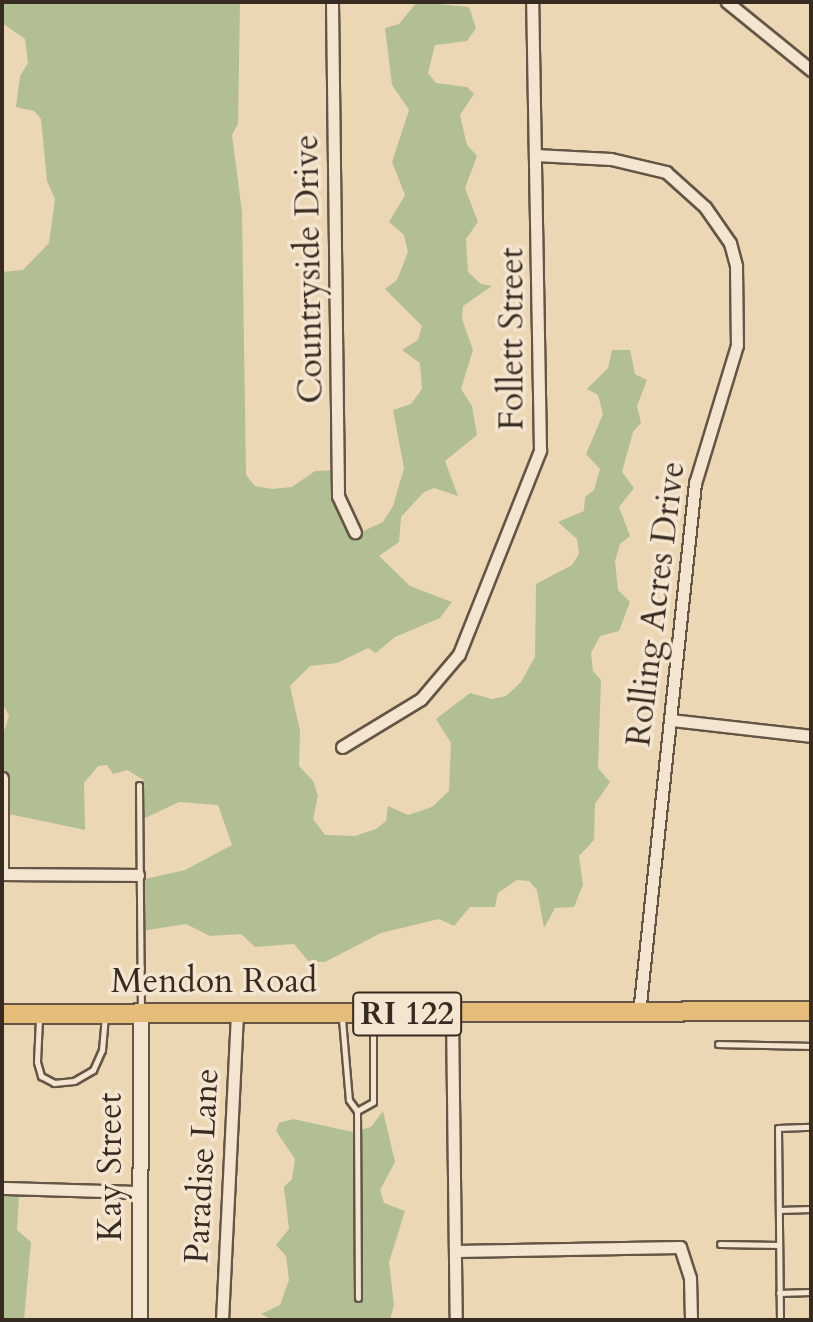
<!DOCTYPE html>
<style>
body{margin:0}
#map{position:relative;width:813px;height:1322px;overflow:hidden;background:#ecd7b5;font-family:Cardo,serif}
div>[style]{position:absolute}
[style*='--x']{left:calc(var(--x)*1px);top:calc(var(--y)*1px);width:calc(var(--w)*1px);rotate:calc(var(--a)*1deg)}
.green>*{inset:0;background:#b2bf92}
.roads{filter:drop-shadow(2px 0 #645545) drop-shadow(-2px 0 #645545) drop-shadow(0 2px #645545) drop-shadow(0 -2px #645545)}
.service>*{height:5px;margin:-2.5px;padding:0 2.5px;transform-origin:2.5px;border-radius:2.5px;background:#f3e5cf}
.minor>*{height:11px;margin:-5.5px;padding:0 5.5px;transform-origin:5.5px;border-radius:5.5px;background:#f3e5cf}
.tertiary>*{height:14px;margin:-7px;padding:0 7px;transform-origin:7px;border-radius:7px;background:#f3e5cf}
.primary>*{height:18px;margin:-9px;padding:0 9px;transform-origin:9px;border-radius:9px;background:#e6bc7a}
span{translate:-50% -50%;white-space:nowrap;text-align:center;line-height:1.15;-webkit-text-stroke:7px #f3e5cf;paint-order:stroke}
.shield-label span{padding:2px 6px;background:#f3e5cf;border:2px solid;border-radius:6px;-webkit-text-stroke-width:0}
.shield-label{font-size:32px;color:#372a20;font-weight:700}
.street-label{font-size:34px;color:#372a20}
.frame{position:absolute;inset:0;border:4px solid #372a20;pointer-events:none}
</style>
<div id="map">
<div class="green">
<i style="clip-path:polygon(2px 2px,240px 2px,238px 124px,232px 135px,242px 212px,246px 475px,255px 486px,272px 489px,292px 487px,315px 471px,344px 470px,347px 499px,361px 532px,383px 522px,393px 506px,404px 468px,393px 410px,411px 404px,422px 389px,420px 363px,402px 350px,418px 340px,422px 326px,385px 289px,397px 280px,408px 252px,404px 235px,389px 222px,405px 195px,392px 162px,409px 110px,392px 85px,385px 28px,399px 24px,417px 2px,469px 7px,476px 28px,467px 41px,435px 45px,428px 73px,436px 83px,467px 87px,474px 94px,460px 115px,467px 145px,477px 156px,465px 188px,478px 222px,466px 239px,468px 272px,481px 284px,492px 286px,463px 306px,462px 319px,473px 350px,461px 389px,472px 406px,477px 435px,445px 461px,458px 496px,434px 488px,424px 492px,401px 517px,399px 542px,379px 556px,410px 586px,452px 602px,440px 618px,395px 637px,376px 653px,368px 648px,337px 663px,310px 666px,290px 686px,300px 731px,299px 766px,313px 781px,318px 796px,313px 819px,325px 835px,355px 836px,376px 829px,386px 821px,388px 806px,408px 815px,432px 807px,449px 791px,451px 743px,436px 719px,470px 693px,492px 699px,506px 696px,521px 682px,535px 657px,536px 584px,572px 565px,579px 554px,577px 539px,558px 522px,584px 511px,585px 497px,594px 490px,600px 469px,586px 454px,603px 414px,598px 395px,587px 389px,608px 368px,612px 350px,630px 350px,635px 374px,647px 380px,637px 406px,641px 423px,633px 432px,622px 472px,634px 488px,619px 507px,630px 536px,620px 544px,615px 561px,618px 590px,630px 602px,619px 631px,600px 636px,591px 653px,593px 671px,601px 680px,598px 768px,610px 782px,595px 804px,594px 840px,579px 856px,583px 885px,574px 907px,555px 908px,544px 928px,537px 890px,529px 881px,517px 880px,498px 893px,495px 907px,470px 907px,454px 926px,439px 919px,381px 933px,325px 962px,309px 962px,294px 944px,255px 947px,241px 934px,210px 936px,186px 924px,141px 931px,145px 879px,185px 870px,232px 845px,218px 805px,179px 802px,141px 820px,138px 789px,144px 780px,127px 770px,113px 774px,107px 765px,98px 766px,84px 783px,85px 830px,9px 814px,3px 802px,2px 738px,9px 716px,2px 702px,2px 272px,23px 270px,49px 243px,55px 199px,47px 181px,41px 119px,34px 111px,16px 107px,20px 76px,28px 63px,25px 39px,2px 23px)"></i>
<i style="clip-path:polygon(383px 1111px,395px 1162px,380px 1190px,384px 1203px,405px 1211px,389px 1262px,394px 1305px,390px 1320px,272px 1320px,261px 1314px,280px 1305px,289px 1280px,286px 1256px,276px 1245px,289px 1229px,284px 1187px,292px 1179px,295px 1159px,276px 1131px,279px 1123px,293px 1119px,353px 1132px,371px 1127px)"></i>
<i style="clip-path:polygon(2px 1195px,19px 1195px,17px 1230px,31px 1242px,24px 1320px,2px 1320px)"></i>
</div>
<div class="roads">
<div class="service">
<i style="--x:139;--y:785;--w:224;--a:89.5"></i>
<i style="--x:39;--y:1019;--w:43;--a:92.7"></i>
<i style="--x:37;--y:1062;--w:15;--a:74"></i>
<i style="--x:41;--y:1076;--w:15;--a:28"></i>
<i style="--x:54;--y:1083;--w:20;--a:-6"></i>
<i style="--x:74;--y:1081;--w:22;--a:-30"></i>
<i style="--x:93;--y:1070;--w:22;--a:-66"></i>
<i style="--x:102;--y:1050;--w:32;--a:-85"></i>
<i style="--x:342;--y:1019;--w:81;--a:85.1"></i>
<i style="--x:349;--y:1100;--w:14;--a:54"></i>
<i style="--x:357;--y:1111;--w:187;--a:89.7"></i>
<i style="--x:718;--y:1044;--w:93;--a:1.2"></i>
<i style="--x:357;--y:1111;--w:18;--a:-29"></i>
<i style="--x:373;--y:1102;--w:85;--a:-90"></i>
<i style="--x:779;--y:1210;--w:32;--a:-2"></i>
<i style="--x:720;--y:1244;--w:59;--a:1"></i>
<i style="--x:779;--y:1293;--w:32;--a:-2"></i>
<i style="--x:780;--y:1320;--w:192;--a:-90.6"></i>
<i style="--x:778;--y:1128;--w:33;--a:-2"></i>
</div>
<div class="minor">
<i style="--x:332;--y:2;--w:494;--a:89.3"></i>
<i style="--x:338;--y:496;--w:40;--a:65"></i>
<i style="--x:727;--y:2;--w:108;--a:39"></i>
<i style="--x:535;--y:155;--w:76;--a:3"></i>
<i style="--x:611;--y:159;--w:57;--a:13.3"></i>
<i style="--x:666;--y:172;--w:52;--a:41.9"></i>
<i style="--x:705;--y:207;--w:44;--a:55.2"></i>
<i style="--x:730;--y:243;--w:24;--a:75"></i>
<i style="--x:736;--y:266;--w:79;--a:89.3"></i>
<i style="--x:737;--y:345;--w:144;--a:106.9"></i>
<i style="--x:695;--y:483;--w:533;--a:96.03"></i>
<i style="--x:671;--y:720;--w:141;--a:6.5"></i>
<i style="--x:342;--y:747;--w:92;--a:-31.3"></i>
<i style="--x:421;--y:699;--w:59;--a:-49.8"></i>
<i style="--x:459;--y:654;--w:219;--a:-68.3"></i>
<i style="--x:540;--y:450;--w:448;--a:-91"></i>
<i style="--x:2;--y:778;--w:96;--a:90"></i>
<i style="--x:2;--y:874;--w:136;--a:0.4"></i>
<i style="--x:452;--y:1014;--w:306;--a:89.3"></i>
<i style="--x:2;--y:1188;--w:138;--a:1.7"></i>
<i style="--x:456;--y:1251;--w:224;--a:-1"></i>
<i style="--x:680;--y:1247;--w:33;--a:72"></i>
<i style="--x:690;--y:1278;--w:42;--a:88.6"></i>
<i style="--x:222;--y:1320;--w:305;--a:-87.2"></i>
</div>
<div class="tertiary">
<i style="--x:140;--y:1320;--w:306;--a:-89.8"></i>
</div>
<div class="primary">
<i style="--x:2;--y:1014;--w:809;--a:-0.21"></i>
</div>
</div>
<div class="shield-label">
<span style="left:407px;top:1014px">RI 122</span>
</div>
<div class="street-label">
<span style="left:309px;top:269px;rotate:-91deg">Countryside Drive</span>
<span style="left:512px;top:339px;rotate:-90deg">Follett Street</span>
<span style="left:656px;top:604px;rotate:-83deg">Rolling Acres Drive</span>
<span style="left:214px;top:982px">Mendon Road</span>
<span style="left:202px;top:1166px;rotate:-87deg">Paradise Lane</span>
<span style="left:111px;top:1167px;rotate:-90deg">Kay Street</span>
</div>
<div class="frame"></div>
</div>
